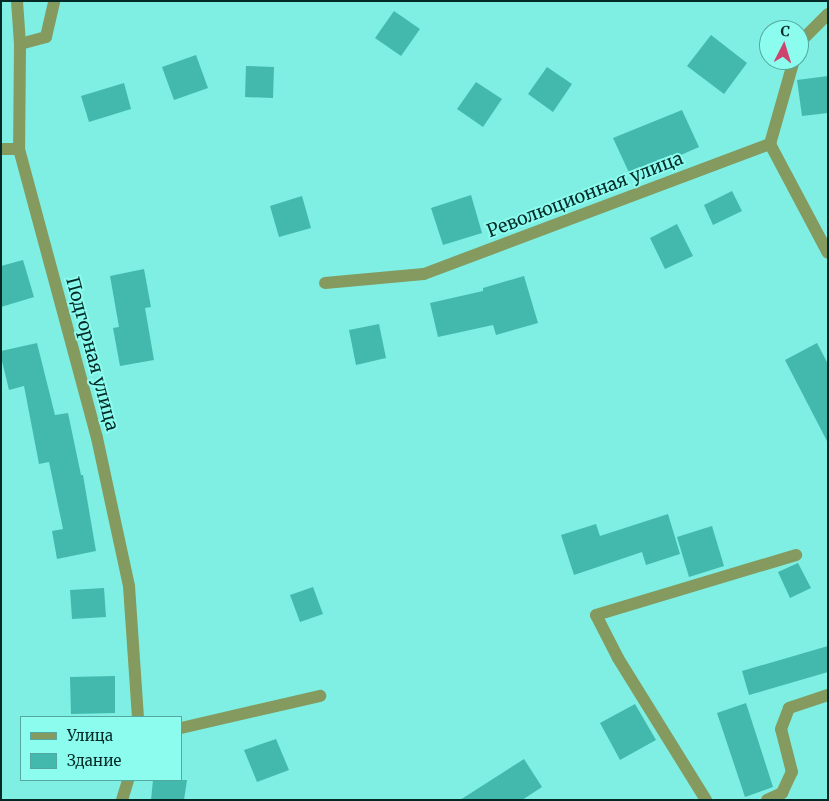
<!DOCTYPE html>
<meta charset="utf-8">
<style>
body{margin:0}
#map{position:relative;width:829px;height:801px;overflow:hidden;background:#7eefe2;font-family:Merriweather,serif}
div>[style]{position:absolute}
[style*='--x']{left:calc(var(--x)*1px);top:calc(var(--y)*1px);width:calc(var(--w)*1px);rotate:calc(var(--a)*1deg)}
.building>*{inset:0;background:#43b9ad}
.service>*{height:12px;margin:-6px;padding:0 6px;transform-origin:6px;border-radius:6px;background:#849a5f}
.minor>*{height:12px;margin:-6px;padding:0 6px;transform-origin:6px;border-radius:6px;background:#849a5f}
span{translate:-50% -50%;white-space:nowrap;text-align:center;line-height:1.15;-webkit-text-stroke:4px #8cfcef;paint-order:stroke}
.street-label{font-size:18px;color:#032a26}
.frame{position:absolute;inset:0;border:2px solid #032a26;pointer-events:none}
.legend{position:absolute;left:20px;top:716px;width:162px;height:65px;box-sizing:border-box;background:#8cfcef;border:1px solid #55a89f;margin:0;padding:6px 9px;list-style:none;font-size:15px;color:#032a26}
.legend li{display:flex;align-items:center;gap:10px;height:25px}
.legend b{width:25px;border:1px solid #55a89f}
.north{position:absolute;left:759px;top:20px;width:50px;height:50px;box-sizing:border-box;background:#8cfcef;border:1px solid #55a89f;border-radius:50%;rotate:5deg;font-size:14px;font-weight:700;line-height:20px;text-align:center;color:#032a26}
.north::after{content:'';display:block;margin:auto;width:18px;height:22px;background:#d0426e;clip-path:polygon(50% 0,100% 100%,50% 72%,0 100%)}
</style>
<div id="map">
<div class="building">
<i style="clip-path:polygon(394px 11px,420px 29px,401px 56px,375px 38px)"></i>
<i style="clip-path:polygon(711px 35px,747px 63px,724px 94px,687px 66px)"></i>
<i style="clip-path:polygon(196px 55px,208px 88px,174px 100px,162px 67px)"></i>
<i style="clip-path:polygon(246px 66px,274px 67px,273px 98px,245px 97px)"></i>
<i style="clip-path:polygon(547px 67px,572px 84px,553px 112px,528px 94px)"></i>
<i style="clip-path:polygon(828px 76px,828px 113px,802px 116px,797px 80px)"></i>
<i style="clip-path:polygon(476px 82px,502px 99px,483px 127px,457px 109px)"></i>
<i style="clip-path:polygon(124px 83px,131px 109px,89px 122px,81px 96px)"></i>
<i style="clip-path:polygon(682px 110px,699px 147px,631px 177px,613px 138px)"></i>
<i style="clip-path:polygon(732px 191px,742px 211px,713px 225px,704px 205px)"></i>
<i style="clip-path:polygon(471px 195px,482px 233px,443px 245px,431px 208px)"></i>
<i style="clip-path:polygon(302px 196px,311px 228px,279px 237px,270px 206px)"></i>
<i style="clip-path:polygon(677px 224px,693px 256px,665px 269px,650px 238px)"></i>
<i style="clip-path:polygon(23px 260px,34px 297px,1px 307px,1px 266px)"></i>
<i style="clip-path:polygon(144px 269px,151px 307px,145px 308px,154px 360px,120px 366px,113px 328px,119px 327px,110px 276px)"></i>
<i style="clip-path:polygon(524px 276px,538px 323px,496px 335px,493px 325px,438px 337px,430px 303px,483px 291px,483px 288px)"></i>
<i style="clip-path:polygon(379px 324px,386px 358px,356px 365px,349px 330px)"></i>
<i style="clip-path:polygon(37px 343px,55px 415px,68px 413px,81px 475px,83px 475px,96px 551px,57px 559px,52px 531px,63px 529px,49px 462px,39px 464px,24px 386px,9px 390px,1px 357px,1px 351px)"></i>
<i style="clip-path:polygon(817px 343px,828px 364px,828px 443px,785px 360px)"></i>
<i style="clip-path:polygon(668px 514px,680px 554px,646px 565px,642px 552px,574px 575px,561px 535px,596px 524px,600px 536px)"></i>
<i style="clip-path:polygon(712px 526px,724px 566px,689px 577px,677px 537px)"></i>
<i style="clip-path:polygon(798px 563px,811px 588px,790px 598px,778px 572px)"></i>
<i style="clip-path:polygon(313px 587px,323px 614px,300px 622px,290px 595px)"></i>
<i style="clip-path:polygon(104px 588px,106px 617px,72px 619px,70px 590px)"></i>
<i style="clip-path:polygon(828px 646px,828px 672px,749px 695px,742px 671px)"></i>
<i style="clip-path:polygon(115px 676px,115px 713px,71px 714px,70px 677px)"></i>
<i style="clip-path:polygon(746px 703px,773px 787px,745px 797px,717px 713px)"></i>
<i style="clip-path:polygon(635px 704px,656px 740px,620px 760px,600px 723px)"></i>
<i style="clip-path:polygon(276px 739px,289px 770px,257px 782px,244px 750px)"></i>
<i style="clip-path:polygon(524px 759px,542px 787px,522px 800px,460px 800px)"></i>
<i style="clip-path:polygon(153px 780px,187px 780px,184px 800px,151px 800px)"></i>
</div>
<div class="service">
<i style="--x:181;--y:728;--w:143;--a:-13"></i>
<i style="--x:706;--y:800;--w:167;--a:-121.8"></i>
<i style="--x:618;--y:658;--w:48;--a:-117.1"></i>
<i style="--x:596;--y:615;--w:209;--a:-16.7"></i>
<i style="--x:767;--y:800;--w:17;--a:-25"></i>
<i style="--x:782;--y:793;--w:23;--a:-65"></i>
<i style="--x:792;--y:772;--w:44;--a:-104.3"></i>
<i style="--x:781;--y:729;--w:22;--a:-69"></i>
<i style="--x:789;--y:708;--w:41;--a:-18.4"></i>
</div>
<div class="minor">
<i style="--x:17;--y:1;--w:43;--a:86"></i>
<i style="--x:20;--y:44;--w:105;--a:90.5"></i>
<i style="--x:19;--y:149;--w:299;--a:74.9"></i>
<i style="--x:97;--y:438;--w:151;--a:77.8"></i>
<i style="--x:129;--y:586;--w:131;--a:86.1"></i>
<i style="--x:799;--y:43;--w:41;--a:-45"></i>
<i style="--x:20;--y:44;--w:27;--a:-15"></i>
<i style="--x:46;--y:37;--w:37;--a:-77"></i>
<i style="--x:770;--y:144;--w:123;--a:62"></i>
<i style="--x:1;--y:149;--w:18;--a:0"></i>
<i style="--x:325;--y:283;--w:99;--a:-5.2"></i>
<i style="--x:424;--y:274;--w:370;--a:-20.6"></i>
<i style="--x:770;--y:144;--w:87;--a:-74.1"></i>
<i style="--x:122;--y:800;--w:21;--a:-73"></i>
</div>
<div class="street-label">
<span style="left:585px;top:195px;rotate:-21deg">Революционная улица</span>
<span style="left:92px;top:354px;rotate:75deg">Подгорная улица</span>
</div>
<div class="frame"></div>
<ul class="legend">
<li><b style="height:6px;background:#849a5f"></b>Улица</li>
<li><b style="height:14px;background:#43b9ad"></b>Здание</li>
</ul>
<div class="north">С</div>
</div>
